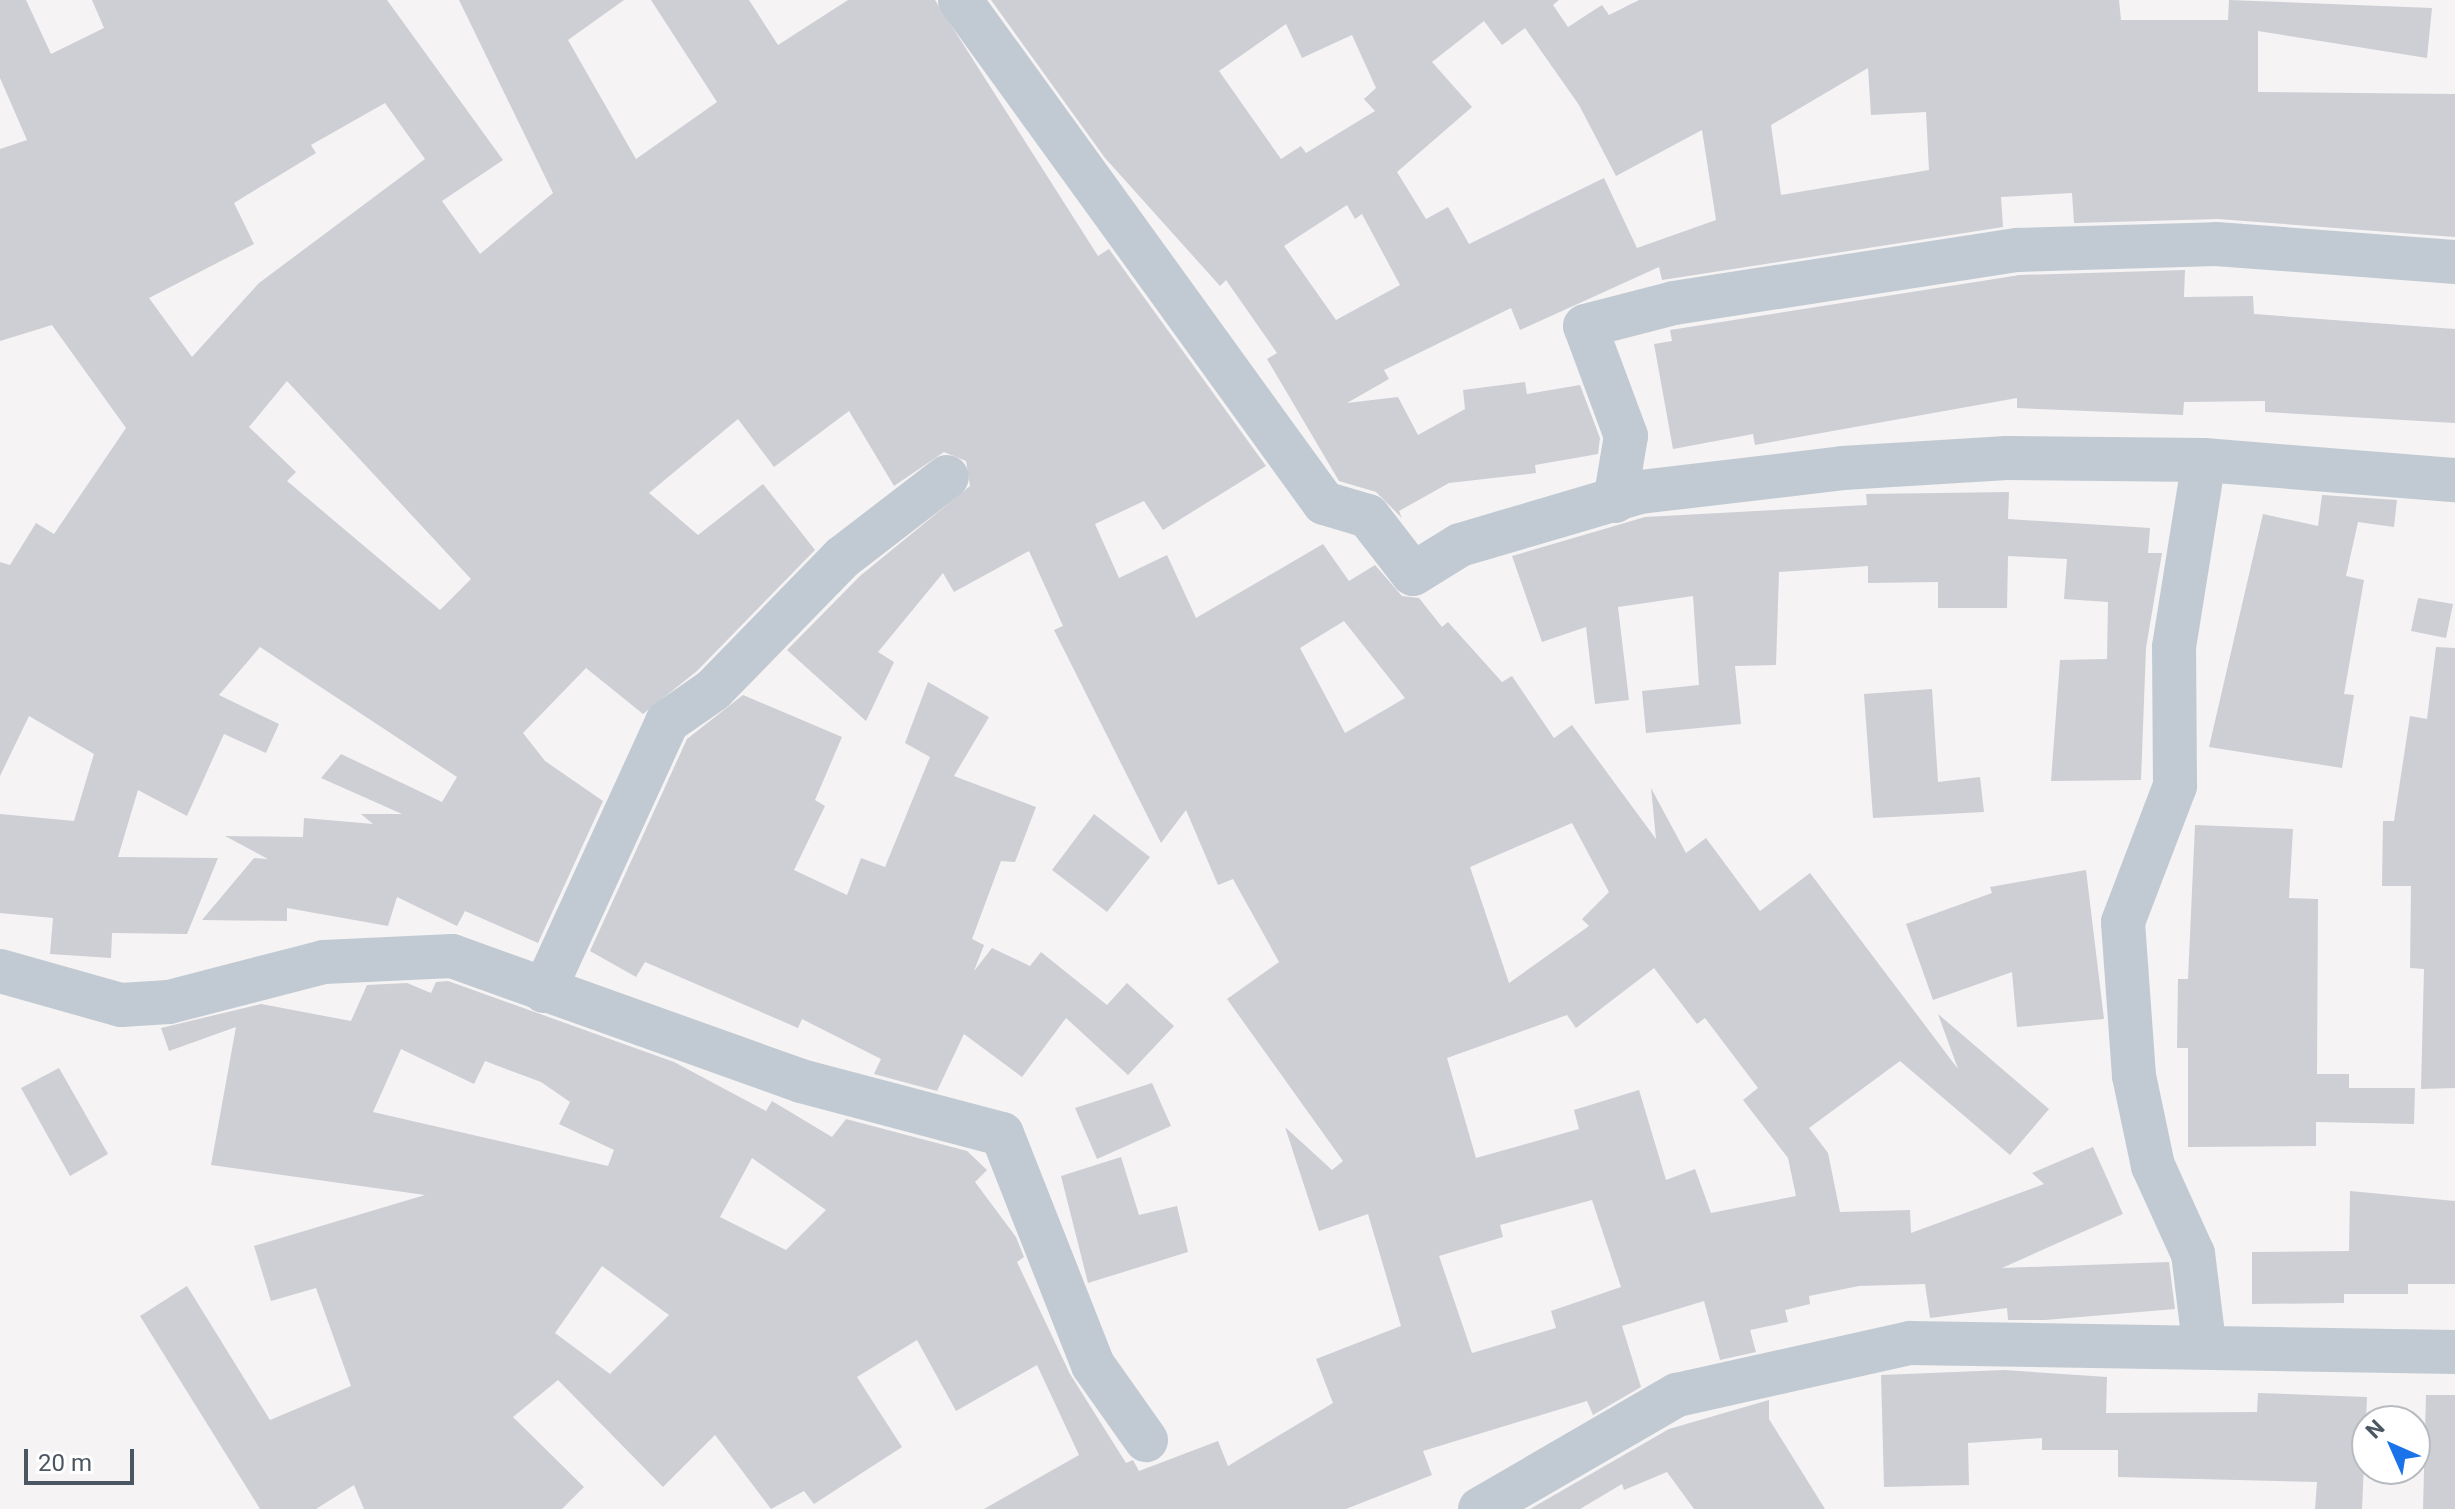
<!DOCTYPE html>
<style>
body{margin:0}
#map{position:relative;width:2455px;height:1509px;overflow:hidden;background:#f5f3f3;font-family:Roboto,sans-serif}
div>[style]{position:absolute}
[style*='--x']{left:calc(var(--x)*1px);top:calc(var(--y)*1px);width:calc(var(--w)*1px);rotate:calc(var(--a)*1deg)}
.building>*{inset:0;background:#cdcfd5}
.minor>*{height:44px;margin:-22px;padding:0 22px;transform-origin:22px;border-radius:22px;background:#c1cad2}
span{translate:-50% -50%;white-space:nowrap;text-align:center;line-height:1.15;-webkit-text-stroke:6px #fff;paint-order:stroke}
.north{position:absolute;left:2351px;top:1405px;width:80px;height:80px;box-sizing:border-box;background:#fff;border:2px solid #b7bbc0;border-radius:50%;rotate:315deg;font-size:22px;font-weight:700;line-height:32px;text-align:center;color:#4a5661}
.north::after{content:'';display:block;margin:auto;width:28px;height:36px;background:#1a73e8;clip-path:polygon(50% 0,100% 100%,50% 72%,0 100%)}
.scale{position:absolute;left:24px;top:1449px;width:110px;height:36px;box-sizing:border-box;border:4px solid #4a5661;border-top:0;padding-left:10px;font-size:24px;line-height:28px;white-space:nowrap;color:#4a5661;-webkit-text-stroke:6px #fff;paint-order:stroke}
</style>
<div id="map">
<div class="building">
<i style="clip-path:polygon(evenodd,0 0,26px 0,51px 54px,104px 28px,92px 0,387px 0,503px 160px,442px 201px,480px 254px,553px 193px,459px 0,624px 0,568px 40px,636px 159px,717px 102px,651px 0,749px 0,778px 45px,848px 0,935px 0,1098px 256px,1109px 249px,1266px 466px,1163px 530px,1144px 501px,1095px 524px,1119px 578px,1167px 555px,1196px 618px,1323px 544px,1349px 581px,1375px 565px,1402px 596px,1419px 598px,1442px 627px,1448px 622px,1502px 682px,1512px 676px,1554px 738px,1572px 725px,1656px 839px,1651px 788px,1686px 853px,1706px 838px,1760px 911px,1810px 873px,1958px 1069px,1938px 1014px,2049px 1109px,2010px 1155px,1900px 1061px,1809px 1128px,1828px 1153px,1840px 1212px,1910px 1210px,1911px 1233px,2044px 1184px,2032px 1173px,2093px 1147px,2123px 1214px,2002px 1268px,2169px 1262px,2175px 1309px,2045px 1320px,2008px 1320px,2007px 1308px,1930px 1318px,1925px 1284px,1859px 1286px,1809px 1296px,1810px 1304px,1785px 1310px,1788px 1322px,1750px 1330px,1756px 1352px,1720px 1360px,1704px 1301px,1622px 1326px,1641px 1387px,1593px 1415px,1587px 1401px,1423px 1451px,1432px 1475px,1346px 1509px,984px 1509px,1079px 1455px,1037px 1365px,956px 1411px,917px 1340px,857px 1377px,902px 1447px,814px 1504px,804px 1491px,771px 1509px,715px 1435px,663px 1487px,558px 1380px,513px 1417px,584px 1487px,562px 1509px,364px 1509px,354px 1485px,316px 1509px,260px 1509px,140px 1316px,187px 1286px,270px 1420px,351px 1386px,316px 1288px,271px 1301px,254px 1246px,425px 1195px,211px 1165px,236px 1027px,169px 1051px,161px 1028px,261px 1004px,351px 1021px,367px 985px,407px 983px,431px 993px,436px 982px,448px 981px,674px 1062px,766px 1111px,772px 1101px,832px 1137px,846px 1119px,967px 1151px,987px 1170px,975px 1182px,1016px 1237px,1024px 1257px,1017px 1262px,1070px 1374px,1126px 1463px,1133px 1460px,1139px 1471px,1218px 1441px,1228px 1466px,1333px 1403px,1316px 1359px,1401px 1326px,1368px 1214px,1319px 1231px,1285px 1127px,1332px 1170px,1343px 1161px,1227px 999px,1279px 962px,1233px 879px,1218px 885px,1186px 810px,1161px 843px,1054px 630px,1063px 626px,1029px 551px,954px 592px,943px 573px,878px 652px,894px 662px,866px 721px,787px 650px,860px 576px,970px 486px,966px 461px,944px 452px,894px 486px,849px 411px,774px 467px,738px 419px,649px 493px,698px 535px,763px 484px,815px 550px,697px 671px,643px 714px,586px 668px,523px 733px,545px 761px,603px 801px,538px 943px,465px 911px,457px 926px,397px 897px,388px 926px,287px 908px,287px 921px,202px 920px,254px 858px,268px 859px,225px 836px,303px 837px,304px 818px,373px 824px,361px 814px,402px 814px,321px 778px,341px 754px,442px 802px,457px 777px,260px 647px,219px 695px,279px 724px,266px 753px,224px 734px,187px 816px,138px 790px,118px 857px,218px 858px,187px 934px,112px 933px,111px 958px,50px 954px,53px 918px,0 913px,0 814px,74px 821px,94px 754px,29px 716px,0 776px,0 562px,10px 565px,36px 523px,54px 534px,126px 428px,52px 325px,0 341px,0 149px,27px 140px,0 78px,0 0,385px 103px,425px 159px,259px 283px,192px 357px,149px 298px,254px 244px,234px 203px,316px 153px,311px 145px,385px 103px,0 0,287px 381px,471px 579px,440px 610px,287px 481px,296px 472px,249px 427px,287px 381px,0 0,1344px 621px,1405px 698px,1345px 733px,1300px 648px,1344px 621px,0 0,1572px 823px,1609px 892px,1582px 919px,1589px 926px,1509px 983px,1470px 867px,1572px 823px,0 0,1654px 968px,1697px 1024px,1705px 1018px,1758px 1088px,1743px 1100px,1788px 1158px,1796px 1196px,1711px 1213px,1695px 1169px,1666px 1180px,1639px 1090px,1574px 1110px,1579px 1129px,1476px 1158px,1447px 1058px,1567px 1015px,1576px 1028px,1654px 968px,0 0,401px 1049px,474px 1084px,485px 1061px,541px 1082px,570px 1102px,559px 1124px,614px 1150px,608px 1166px,373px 1112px,401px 1049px,0 0,752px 1158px,826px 1210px,786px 1250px,720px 1217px,752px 1158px,0 0,1592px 1200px,1621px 1287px,1551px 1311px,1556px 1328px,1472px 1353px,1439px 1256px,1503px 1237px,1500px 1225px,1592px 1200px,0 0,602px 1266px,669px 1315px,610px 1374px,555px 1333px,602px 1266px)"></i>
<i style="clip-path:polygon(evenodd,991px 0,1559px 0,1553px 5px,1568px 27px,1602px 5px,1609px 15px,1639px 0,2119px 0,2121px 20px,2228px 20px,2229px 0,2432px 8px,2427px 58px,2258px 31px,2258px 92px,2455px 94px,2455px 237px,2218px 219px,2074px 223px,2072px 193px,2001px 197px,2003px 227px,1662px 280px,1659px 267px,1520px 330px,1511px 308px,1384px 370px,1389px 379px,1347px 403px,1398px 397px,1418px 435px,1465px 409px,1463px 390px,1525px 382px,1527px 394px,1580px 385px,1600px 438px,1598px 454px,1535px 465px,1536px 473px,1449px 483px,1399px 511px,1402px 518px,1376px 492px,1339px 481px,1267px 359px,1277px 353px,1226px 280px,1220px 286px,1105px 158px,991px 0,1484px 21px,1502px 45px,1525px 28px,1579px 105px,1616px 176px,1702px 130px,1716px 220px,1637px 248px,1604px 178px,1469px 244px,1448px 207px,1426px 219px,1397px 172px,1472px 107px,1432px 62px,1484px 21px,991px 0,1286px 24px,1302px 58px,1352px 35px,1376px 88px,1364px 99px,1375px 111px,1306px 153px,1301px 146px,1281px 159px,1219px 71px,1286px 24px,991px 0,1868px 68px,1871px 115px,1926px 112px,1929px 170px,1781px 195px,1771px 125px,1868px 68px,991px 0,1347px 205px,1355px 219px,1362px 214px,1400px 285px,1336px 320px,1284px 246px,1347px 205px)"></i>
<i style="clip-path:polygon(2185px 270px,2184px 297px,2253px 296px,2254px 314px,2455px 329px,2455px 423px,2265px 412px,2265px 401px,2184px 402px,2183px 415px,2017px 408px,2017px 398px,1755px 445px,1753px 434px,1673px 449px,1654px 344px,1672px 341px,1670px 330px,2020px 275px)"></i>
<i style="clip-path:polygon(2009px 492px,2008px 519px,2150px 528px,2148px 553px,2162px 553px,2146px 648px,2141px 780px,2051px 781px,2060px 660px,2107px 659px,2108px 602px,2064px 599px,2067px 559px,2008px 556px,2007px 608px,1938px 608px,1938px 582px,1868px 583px,1868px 566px,1779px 572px,1776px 665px,1735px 666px,1741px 724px,1646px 733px,1642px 691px,1699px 685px,1693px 596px,1618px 607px,1629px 700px,1595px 704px,1586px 627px,1542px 642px,1512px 556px,1645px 517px,1867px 505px,1866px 494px)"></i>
<i style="clip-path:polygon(2322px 495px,2397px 500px,2394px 527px,2358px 522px,2346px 576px,2364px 580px,2344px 694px,2354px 695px,2342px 768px,2209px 747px,2263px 514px,2318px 526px)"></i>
<i style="clip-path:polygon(2418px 598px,2453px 604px,2446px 638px,2411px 631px)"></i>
<i style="clip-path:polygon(2436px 647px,2455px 648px,2455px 1088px,2421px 1089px,2424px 969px,2410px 968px,2411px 886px,2382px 886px,2383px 821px,2394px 821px,2410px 716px,2427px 719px)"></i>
<i style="clip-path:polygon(928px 682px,989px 717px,954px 776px,1036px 807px,1015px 862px,1001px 861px,972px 939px,984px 945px,974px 971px,992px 948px,1030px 966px,1041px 952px,1107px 1005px,1127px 983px,1174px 1026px,1128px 1075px,1066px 1018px,1022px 1077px,964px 1034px,937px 1091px,874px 1074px,881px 1059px,802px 1019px,798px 1028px,645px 962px,636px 977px,590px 951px,687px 739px,743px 695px,842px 737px,815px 800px,825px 806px,794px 870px,847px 895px,861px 858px,885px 867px,930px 757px,905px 743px)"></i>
<i style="clip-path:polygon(1932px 689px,1938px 782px,1980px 777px,1984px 812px,1873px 818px,1864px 694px)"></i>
<i style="clip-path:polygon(1094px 814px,1150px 857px,1107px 912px,1052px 870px)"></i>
<i style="clip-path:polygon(2195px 825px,2293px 829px,2289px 898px,2318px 899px,2317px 1074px,2349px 1074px,2349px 1088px,2415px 1088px,2414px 1124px,2316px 1122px,2316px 1146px,2188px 1147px,2188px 1048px,2177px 1048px,2178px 979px,2188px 979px)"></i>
<i style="clip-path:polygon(2086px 870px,2104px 1019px,2017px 1027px,2012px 972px,1933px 1000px,1906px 924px,1992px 893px,1990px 887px)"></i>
<i style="clip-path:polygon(59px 1068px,108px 1154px,70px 1176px,21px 1088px)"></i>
<i style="clip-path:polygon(1152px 1083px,1171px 1126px,1097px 1159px,1075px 1108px)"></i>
<i style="clip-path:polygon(1121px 1157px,1139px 1215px,1177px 1206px,1188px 1252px,1088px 1283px,1061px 1176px)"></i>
<i style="clip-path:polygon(2350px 1191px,2455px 1201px,2455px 1284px,2408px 1284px,2408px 1294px,2344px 1294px,2344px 1303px,2252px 1304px,2252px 1252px,2349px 1251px)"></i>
<i style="clip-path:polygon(2004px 1370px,2107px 1377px,2106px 1413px,2257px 1412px,2258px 1393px,2367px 1397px,2362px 1509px,2315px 1509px,2317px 1482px,2118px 1477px,2118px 1450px,2042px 1450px,2042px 1438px,1968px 1443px,1969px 1485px,1884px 1487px,1881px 1375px)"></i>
<i style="clip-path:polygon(2426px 1395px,2455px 1395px,2455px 1509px,2423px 1509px)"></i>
<i style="clip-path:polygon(1769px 1400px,1769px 1419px,1825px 1509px,1694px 1509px,1667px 1472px,1624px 1490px,1622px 1484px,1580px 1509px,1530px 1509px,1669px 1429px)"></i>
</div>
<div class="minor">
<i style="--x:960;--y:0;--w:621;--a:54.11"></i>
<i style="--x:1324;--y:503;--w:46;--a:16.5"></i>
<i style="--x:1368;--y:516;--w:73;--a:52.2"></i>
<i style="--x:1413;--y:574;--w:55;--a:-31.7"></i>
<i style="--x:1460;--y:545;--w:188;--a:-16.4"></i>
<i style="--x:1640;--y:492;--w:204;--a:-6.7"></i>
<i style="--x:1843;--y:468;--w:164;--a:-3.5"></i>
<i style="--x:2007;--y:458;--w:197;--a:0.6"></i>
<i style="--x:2204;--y:460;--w:252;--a:4.6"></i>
<i style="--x:1615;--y:501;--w:66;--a:-80.4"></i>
<i style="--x:1626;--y:436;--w:117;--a:-110.4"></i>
<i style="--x:1585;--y:326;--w:92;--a:-14.5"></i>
<i style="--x:1674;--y:303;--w:348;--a:-8.8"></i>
<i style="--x:2018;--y:250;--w:198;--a:-1.7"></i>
<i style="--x:2216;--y:244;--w:240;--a:4.3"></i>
<i style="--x:0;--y:971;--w:126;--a:15.7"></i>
<i style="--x:121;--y:1005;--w:48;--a:-3.6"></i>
<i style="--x:169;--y:1002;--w:160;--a:-14.5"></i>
<i style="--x:324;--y:962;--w:128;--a:-2.7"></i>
<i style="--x:452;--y:956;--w:371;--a:19.7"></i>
<i style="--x:801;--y:1081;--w:208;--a:14.8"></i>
<i style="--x:1002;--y:1134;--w:248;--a:68.5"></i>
<i style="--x:1093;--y:1365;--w:92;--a:54.8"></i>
<i style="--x:544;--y:991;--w:296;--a:-65.4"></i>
<i style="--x:667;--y:722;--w:56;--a:-34.8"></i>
<i style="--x:713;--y:690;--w:186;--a:-45.7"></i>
<i style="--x:843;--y:557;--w:131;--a:-37.6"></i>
<i style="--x:2204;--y:1343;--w:90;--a:-97"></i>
<i style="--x:2193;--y:1254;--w:97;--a:-114.4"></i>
<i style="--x:2153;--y:1166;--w:92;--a:-101.9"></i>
<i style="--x:2134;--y:1076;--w:154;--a:-94.1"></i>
<i style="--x:2123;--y:922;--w:146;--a:-69.1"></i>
<i style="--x:2175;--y:786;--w:139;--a:-90.4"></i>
<i style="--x:2174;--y:647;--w:189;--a:-80.9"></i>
<i style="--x:1480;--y:1509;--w:228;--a:-30.1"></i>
<i style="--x:1677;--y:1395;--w:239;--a:-12.6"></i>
<i style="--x:1910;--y:1343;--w:545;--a:0.95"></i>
</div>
<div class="north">N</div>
<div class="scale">20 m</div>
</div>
